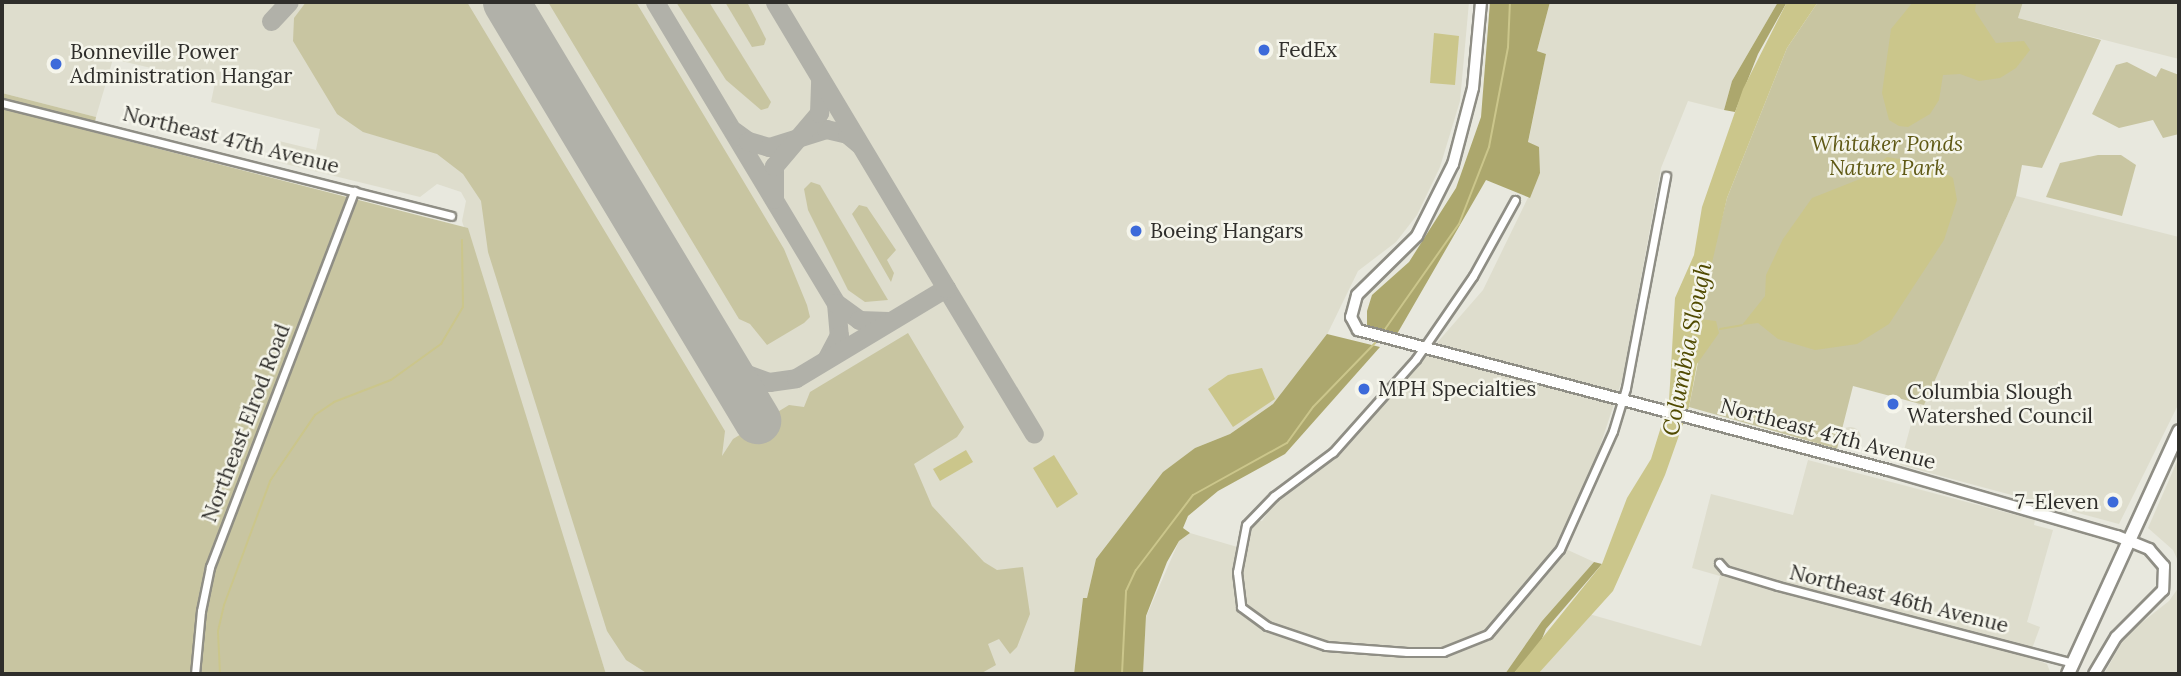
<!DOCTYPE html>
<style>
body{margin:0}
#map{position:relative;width:2181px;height:676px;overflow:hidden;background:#e8e8de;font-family:Lora,serif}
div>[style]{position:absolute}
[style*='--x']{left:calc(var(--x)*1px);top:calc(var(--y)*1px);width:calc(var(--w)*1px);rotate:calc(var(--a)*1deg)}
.built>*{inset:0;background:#deddcd}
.round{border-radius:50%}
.green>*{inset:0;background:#c8c5a1}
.forest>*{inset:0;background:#aca76d}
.water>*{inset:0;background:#cbc68b}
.stream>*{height:2px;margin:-1px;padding:0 1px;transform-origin:1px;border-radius:1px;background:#cbc68b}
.taxiway>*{height:19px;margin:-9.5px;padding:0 9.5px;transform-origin:9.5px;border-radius:9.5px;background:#b1b1a9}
.runway>*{height:47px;margin:-23.5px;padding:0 23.5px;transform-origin:23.5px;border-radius:23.5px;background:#b1b1a9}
.roads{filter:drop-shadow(2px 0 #8f8e85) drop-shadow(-2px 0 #8f8e85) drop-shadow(0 2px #8f8e85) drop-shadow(0 -2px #8f8e85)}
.street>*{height:7px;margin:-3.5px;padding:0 3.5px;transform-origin:3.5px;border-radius:3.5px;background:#fff}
.secondary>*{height:10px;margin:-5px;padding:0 5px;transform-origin:5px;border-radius:5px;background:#fff}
.primary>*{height:12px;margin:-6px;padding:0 6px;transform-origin:6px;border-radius:6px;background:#fff}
.dots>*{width:19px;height:19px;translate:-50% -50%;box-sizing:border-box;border:4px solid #f5f5eb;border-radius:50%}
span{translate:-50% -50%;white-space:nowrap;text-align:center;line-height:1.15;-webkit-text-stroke:5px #f5f5eb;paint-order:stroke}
.poi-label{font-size:21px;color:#2f2e2b}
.left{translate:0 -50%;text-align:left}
.right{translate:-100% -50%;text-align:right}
.street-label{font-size:21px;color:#2f2e2b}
.park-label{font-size:21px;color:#5f5915;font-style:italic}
.water-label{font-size:23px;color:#504a00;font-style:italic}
.frame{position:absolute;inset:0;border:4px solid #2f2e2b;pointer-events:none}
</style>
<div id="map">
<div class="built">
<i style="clip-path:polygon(2px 2px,1469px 2px,1460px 101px,1440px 167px,1417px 215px,1396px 242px,1358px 271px,1321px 347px,1273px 404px,1230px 434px,1195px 448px,1096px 559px,1087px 598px,1083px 599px,1074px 674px,606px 674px,462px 221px,466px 201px,461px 192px,437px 184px,420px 197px,273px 161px,279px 141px,316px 150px,320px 129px,211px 102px,215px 83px,113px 59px,96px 117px,2px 93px)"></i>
<i style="clip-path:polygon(1550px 2px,1778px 2px,1732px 81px,1724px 110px,1688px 101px,1661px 168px,1623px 377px,1594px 464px,1557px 545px,1594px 562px,1542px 621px,1505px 674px,1143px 674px,1146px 617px,1179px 541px,1190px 533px,1244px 549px,1254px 520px,1262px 521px,1274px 503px,1355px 437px,1483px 290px,1540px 173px,1528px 143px,1546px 54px,1537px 51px)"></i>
<i style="clip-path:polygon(2023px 2px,2179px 2px,2179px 59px,2018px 18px)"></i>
<i style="clip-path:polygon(2016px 196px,2179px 237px,2179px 403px,2119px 524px,1900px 465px,1917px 402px,1924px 404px)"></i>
<i class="round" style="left:1839px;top:427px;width:22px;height:22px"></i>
<i style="clip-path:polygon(2179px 457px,2179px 563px,2173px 550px,2148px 528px)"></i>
<i style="clip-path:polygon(1808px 460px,2035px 520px,2034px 525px,2053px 530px,2027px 622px,2040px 627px,2029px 657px,2047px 664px,2051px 674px,1538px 674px,1589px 614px,1701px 646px,1720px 576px,1692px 568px,1711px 494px,1793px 515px)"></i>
<i style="clip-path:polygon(2179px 587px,2179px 674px,2104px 674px,2126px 635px,2169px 601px)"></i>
</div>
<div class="green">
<i style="clip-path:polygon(306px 2px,467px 2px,725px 431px,722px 456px,733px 439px,789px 405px,804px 407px,810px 392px,908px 333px,964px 427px,957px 437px,914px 464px,932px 506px,984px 562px,997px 570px,1023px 567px,1030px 614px,1017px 647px,1010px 654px,999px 639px,988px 644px,996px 665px,980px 674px,648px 674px,626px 660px,607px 631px,488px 252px,481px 201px,463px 174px,437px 154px,363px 132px,337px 114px,293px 41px,294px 18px)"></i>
<i style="clip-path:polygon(548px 2px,636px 2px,784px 249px,807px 305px,810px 317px,804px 323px,767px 345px,750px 324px,739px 319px)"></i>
<i style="clip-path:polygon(676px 2px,709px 2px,771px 102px,768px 108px,761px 110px,726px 80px)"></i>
<i style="clip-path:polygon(725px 2px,747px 2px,766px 39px,764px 45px,752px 47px)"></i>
<i style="clip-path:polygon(1818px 2px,2023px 2px,2018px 18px,2101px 40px,2042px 168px,2022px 165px,2016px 196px,1924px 405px,1853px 386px,1837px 449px,1689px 407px,1701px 347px,1703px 293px,1727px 198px,1787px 48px)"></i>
<i style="clip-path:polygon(2127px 62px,2156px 77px,2161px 68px,2179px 75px,2179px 134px,2163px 138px,2153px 120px,2119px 128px,2092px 114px,2116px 65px)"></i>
<i style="clip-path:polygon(2px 93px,96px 117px,93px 132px,468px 228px,606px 674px,2px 674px)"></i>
<i style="clip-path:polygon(2098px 155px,2121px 155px,2136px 165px,2122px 216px,2046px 197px,2060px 163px)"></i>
<i style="clip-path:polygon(811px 182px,820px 185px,888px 300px,865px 302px,848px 290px,808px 210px,804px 189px)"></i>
<i style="clip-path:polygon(859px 205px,867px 207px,896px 250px,887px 260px,894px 273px,891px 282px,852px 214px)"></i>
</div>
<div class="forest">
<i style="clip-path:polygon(1490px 2px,1550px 2px,1537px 51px,1546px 54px,1528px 142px,1539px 147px,1540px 173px,1530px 198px,1486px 180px,1397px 334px,1373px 331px,1367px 326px,1367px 311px,1372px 295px,1409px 262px,1456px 188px,1481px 117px)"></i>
<i style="clip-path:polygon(1778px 2px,1787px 2px,1758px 54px,1735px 112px,1724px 110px,1732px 81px)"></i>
<i style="clip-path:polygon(1327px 334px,1380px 347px,1285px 454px,1218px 491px,1188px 516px,1183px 528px,1190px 533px,1179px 541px,1167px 562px,1146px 616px,1143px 674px,1074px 674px,1083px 598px,1087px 598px,1096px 559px,1163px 472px,1195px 448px,1230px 434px,1273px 404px)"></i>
<i style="clip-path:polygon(1594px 562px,1602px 564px,1546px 629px,1539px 646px,1513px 674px,1505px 674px,1542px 621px)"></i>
</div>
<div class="water">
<i style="clip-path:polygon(1787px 2px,1818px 2px,1787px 48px,1727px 198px,1699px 319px,1716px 321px,1719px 333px,1697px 364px,1689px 407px,1665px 475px,1613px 591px,1538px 674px,1513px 674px,1602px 564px,1627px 498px,1651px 459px,1669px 401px,1675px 298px,1694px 255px,1702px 207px,1743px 89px)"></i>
<i style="clip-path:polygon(1913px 2px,1976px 2px,1975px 11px,1996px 43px,2024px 41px,2030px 50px,2016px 68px,2000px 78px,1979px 81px,1960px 74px,1943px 75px,1939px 100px,1930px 114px,1908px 127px,1899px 126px,1889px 120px,1882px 93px,1891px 29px)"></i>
<i style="clip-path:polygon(1434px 33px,1459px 36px,1455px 85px,1430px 83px)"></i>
<i style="clip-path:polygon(1887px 157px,1931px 164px,1953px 178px,1957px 200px,1944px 240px,1889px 324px,1857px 344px,1815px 350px,1778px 339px,1758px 323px,1742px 325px,1765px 296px,1766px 275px,1783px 239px,1812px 198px,1860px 179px)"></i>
<i style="clip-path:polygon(1262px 368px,1275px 399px,1233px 427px,1208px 389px,1228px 375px)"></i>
<i style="clip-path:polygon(966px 450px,973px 462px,940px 481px,933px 469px)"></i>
<i style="clip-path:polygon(1054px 455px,1078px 494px,1057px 508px,1033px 468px)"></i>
</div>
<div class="stream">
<i style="--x:1720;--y:329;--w:22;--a:-10"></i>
<i style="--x:1383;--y:332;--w:132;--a:-54.9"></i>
<i style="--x:1459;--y:224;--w:83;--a:-68.7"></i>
<i style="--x:1489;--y:147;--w:102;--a:-79.2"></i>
<i style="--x:1508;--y:47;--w:45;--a:-87.5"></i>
<i style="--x:220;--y:674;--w:43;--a:-92.7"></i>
<i style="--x:218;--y:631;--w:27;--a:-77"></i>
<i style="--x:224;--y:605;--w:132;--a:-69.6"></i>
<i style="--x:270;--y:481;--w:80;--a:-55.7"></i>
<i style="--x:315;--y:415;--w:23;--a:-34"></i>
<i style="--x:334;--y:402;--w:61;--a:-21.1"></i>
<i style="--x:391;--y:380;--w:62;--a:-35.8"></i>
<i style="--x:441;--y:344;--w:43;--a:-59.3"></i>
<i style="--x:463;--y:307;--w:67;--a:-90.9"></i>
<i style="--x:1122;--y:674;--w:83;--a:-87.2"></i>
<i style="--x:1126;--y:591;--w:23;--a:-65"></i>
<i style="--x:1136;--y:570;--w:94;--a:-52.8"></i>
<i style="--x:1193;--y:495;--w:107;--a:-29"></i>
<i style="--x:1287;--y:443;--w:44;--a:-54.2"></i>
<i style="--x:1313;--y:407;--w:93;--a:-45.9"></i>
</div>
<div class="taxiway">
<i style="--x:655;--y:2;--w:351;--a:59"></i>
<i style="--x:836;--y:303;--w:32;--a:85"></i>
<i style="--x:839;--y:335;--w:27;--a:118"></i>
<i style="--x:271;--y:21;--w:26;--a:-47"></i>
<i style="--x:734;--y:131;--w:17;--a:36"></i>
<i style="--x:748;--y:141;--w:22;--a:16"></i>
<i style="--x:769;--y:147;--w:60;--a:-17.5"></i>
<i style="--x:826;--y:129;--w:22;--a:13"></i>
<i style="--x:847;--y:134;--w:16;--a:40"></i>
<i style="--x:774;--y:199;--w:33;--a:-90"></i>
<i style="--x:774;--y:166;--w:70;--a:-49.7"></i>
<i style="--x:819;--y:113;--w:33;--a:-88"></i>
<i style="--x:946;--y:288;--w:170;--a:58.9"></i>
<i style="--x:836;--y:303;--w:29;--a:36"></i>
<i style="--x:859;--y:320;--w:29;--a:2"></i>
<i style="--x:725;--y:366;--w:47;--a:20"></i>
<i style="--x:769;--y:382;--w:27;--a:-8"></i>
<i style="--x:796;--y:378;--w:175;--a:-31"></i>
<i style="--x:946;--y:288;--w:333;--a:-120.9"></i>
</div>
<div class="runway">
<i style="--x:506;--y:2;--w:488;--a:59"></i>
</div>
<div class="roads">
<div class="street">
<i style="--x:2;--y:103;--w:463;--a:14.1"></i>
<i style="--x:1515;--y:200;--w:87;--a:118.9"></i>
<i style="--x:1473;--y:276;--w:101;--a:124.5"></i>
<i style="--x:1416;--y:359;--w:125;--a:131.7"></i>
<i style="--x:1333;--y:452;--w:74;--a:143.3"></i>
<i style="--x:1274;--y:496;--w:40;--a:134"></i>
<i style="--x:1246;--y:525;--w:48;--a:100.8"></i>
<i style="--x:1237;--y:572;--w:35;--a:83"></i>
<i style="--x:1241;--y:607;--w:32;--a:36"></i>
<i style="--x:1267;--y:626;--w:62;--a:18.7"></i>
<i style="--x:1326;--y:646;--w:81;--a:4.2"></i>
<i style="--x:1407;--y:652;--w:36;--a:0"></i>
<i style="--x:1443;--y:652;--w:48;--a:-21.8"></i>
<i style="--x:1488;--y:634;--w:111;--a:-49.7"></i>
<i style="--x:1560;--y:549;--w:129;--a:-65.8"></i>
<i style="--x:1613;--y:431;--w:45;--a:-73.2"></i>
<i style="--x:1626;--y:388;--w:216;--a:-79.3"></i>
<i style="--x:1719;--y:563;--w:9;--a:49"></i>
<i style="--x:1725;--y:570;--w:55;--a:16.8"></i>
<i style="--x:1778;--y:586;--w:305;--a:14.6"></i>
<i style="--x:195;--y:674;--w:63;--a:-84.6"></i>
<i style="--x:201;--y:611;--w:45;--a:-78.4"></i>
<i style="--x:210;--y:567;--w:403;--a:-69"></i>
</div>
<div class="secondary">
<i style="--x:1481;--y:2;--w:86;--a:95.3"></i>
<i style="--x:1473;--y:88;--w:79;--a:104.7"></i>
<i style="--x:1453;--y:164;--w:80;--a:116.6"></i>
<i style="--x:1417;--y:236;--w:84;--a:135.5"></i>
<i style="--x:1357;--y:295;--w:23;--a:105"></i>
<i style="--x:1351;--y:317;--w:15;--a:62"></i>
<i style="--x:1358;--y:330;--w:548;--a:14.8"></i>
<i style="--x:1888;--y:470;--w:238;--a:16.1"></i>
<i style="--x:2117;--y:536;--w:35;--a:22"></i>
<i style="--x:2149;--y:549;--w:23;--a:49"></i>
<i style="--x:2164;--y:566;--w:24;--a:92"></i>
<i style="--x:2163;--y:590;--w:66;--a:135"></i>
<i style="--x:2116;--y:637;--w:43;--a:120.7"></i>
</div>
<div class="primary">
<i style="--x:2068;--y:674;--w:267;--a:-65.4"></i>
</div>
</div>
<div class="dots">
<i style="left:1264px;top:50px;background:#3c6ada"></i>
<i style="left:56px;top:64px;background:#3c6ada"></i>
<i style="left:1136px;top:231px;background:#3c6ada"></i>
<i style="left:1364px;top:389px;background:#3c6ada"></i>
<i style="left:1893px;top:404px;background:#3c6ada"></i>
<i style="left:2113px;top:502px;background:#3c6ada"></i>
</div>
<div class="poi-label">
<span class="left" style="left:1278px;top:50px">FedEx</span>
<span class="left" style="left:70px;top:64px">Bonneville Power<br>Administration Hangar</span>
<span class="left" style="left:1150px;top:231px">Boeing Hangars</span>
<span class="left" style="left:1378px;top:389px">MPH Specialties</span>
<span class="left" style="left:1907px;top:404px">Columbia Slough<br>Watershed Council</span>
<span class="right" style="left:2099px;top:502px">7-Eleven</span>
</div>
<div class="street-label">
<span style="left:231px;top:140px;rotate:14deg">Northeast 47th Avenue</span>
<span style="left:246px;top:423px;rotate:-69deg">Northeast Elrod Road</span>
<span style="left:1828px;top:434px;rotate:15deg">Northeast 47th Avenue</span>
<span style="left:1899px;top:599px;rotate:14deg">Northeast 46th Avenue</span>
</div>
<div class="park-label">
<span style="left:1887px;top:156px">Whitaker Ponds<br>Nature Park</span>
</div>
<div class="water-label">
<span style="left:1687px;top:349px;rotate:-79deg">Columbia Slough</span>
</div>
<div class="frame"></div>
</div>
